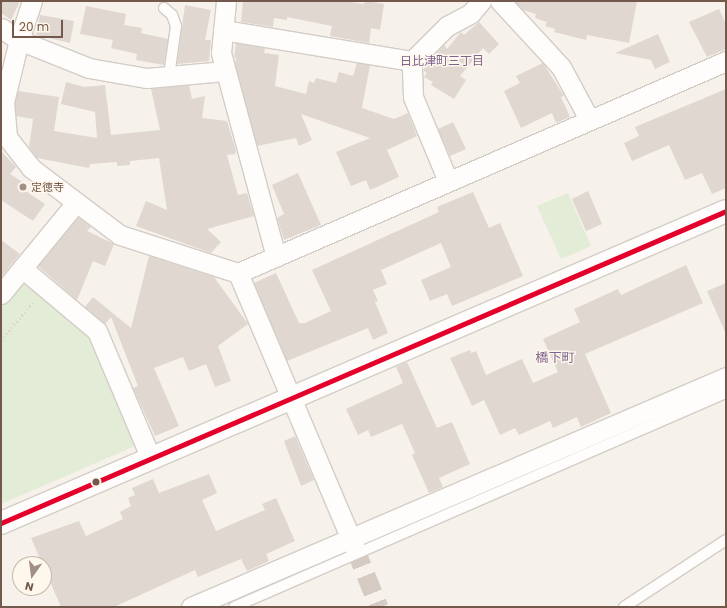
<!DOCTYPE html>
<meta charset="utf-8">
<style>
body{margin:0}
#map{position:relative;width:727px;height:608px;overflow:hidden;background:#f6f1eb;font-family:Poppins,"Noto Sans JP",sans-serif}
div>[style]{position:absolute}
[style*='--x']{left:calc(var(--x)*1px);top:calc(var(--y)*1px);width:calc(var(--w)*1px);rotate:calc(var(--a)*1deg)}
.green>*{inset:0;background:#e3ecd6}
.building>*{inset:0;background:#e0d7d0}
.street-tunnel>*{height:19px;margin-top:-9.5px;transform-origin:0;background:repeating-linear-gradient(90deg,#d5cbc3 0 19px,transparent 0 29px)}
.path>*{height:2.5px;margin-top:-1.25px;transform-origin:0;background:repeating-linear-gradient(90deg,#d7d0cb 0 1px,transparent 0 4px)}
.roads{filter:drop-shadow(1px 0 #d3cdc6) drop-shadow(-1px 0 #d3cdc6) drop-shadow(0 1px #d3cdc6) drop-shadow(0 -1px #d3cdc6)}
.lane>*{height:10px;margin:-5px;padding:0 5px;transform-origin:5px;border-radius:5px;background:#fefdfc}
.street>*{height:19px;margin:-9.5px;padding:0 9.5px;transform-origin:9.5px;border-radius:9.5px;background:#fefdfc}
.secondary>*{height:22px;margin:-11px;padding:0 11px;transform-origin:11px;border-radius:11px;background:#fefdfc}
.bus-1>*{height:5px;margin:-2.5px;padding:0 2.5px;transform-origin:2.5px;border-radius:2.5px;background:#e4002b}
.dots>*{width:11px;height:11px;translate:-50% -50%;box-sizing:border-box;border:2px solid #fef7ec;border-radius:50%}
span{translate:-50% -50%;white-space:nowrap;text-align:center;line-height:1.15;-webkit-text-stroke:3px #fef7ec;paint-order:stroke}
.poi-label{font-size:11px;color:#73594c}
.left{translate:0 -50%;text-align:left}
.neighbourhood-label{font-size:12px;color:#80638f}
.quarter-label{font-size:13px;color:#80638f}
.frame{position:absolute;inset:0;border:2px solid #73594c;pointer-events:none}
.north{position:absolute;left:12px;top:556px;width:40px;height:40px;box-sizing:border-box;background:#fef7ec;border:1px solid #c6b8ac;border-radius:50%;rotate:194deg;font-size:11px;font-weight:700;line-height:16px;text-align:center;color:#73594c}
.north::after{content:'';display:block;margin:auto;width:14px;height:18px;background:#a18e84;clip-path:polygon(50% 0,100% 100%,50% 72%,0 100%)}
.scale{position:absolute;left:12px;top:20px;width:51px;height:18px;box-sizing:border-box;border:2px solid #73594c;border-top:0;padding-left:5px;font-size:12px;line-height:14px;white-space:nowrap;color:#73594c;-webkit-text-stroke:3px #fef7ec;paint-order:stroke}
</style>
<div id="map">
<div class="green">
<i style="clip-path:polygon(568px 193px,591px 246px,561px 259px,537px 206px)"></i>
<i style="clip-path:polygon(23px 279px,92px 335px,136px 442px,133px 447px,1px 504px,1px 306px)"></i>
</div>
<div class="building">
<i style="clip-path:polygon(1px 1px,20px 1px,11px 20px,1px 13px)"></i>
<i style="clip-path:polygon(243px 1px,345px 1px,363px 4px,367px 1px,384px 4px,380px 30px,371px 28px,369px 43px,330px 36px,332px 26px,287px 17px,287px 20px,274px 18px,273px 27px,241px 22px)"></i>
<i style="clip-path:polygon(515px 1px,637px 1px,629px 43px,587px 35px,586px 40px,554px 32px,555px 29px,545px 26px,547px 22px,535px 18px,536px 14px,523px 10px)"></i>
<i style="clip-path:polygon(185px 5px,211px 10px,205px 40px,211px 40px,209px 61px,177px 64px)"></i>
<i style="clip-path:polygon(86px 6px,126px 14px,124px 25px,142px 28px,141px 33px,168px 39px,164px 65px,136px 60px,137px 54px,111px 48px,113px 40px,80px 34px)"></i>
<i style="clip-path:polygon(719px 9px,726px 24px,726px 49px,707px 57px,689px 22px)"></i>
<i style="clip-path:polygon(40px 15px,74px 21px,70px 43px,36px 35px)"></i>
<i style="clip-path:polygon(479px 22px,499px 44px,489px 54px,483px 48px,460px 76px,466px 80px,454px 99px,431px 85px,433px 82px,424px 77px,427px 73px,423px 70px,444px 45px,447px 49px,461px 32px,464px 35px)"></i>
<i style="clip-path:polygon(658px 34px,670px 62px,655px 69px,651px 60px,615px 53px)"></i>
<i style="clip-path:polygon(236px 43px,265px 48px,264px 53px,279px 55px,275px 86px,306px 94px,309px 81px,314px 83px,316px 78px,336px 83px,339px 72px,353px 76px,357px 63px,370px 65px,362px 108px,394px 119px,408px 113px,417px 136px,387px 150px,399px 177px,370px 190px,366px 180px,351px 186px,336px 152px,370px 138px,301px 114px,312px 140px,299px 146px,296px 138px,257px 146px,235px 64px,236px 58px,234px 57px)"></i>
<i style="clip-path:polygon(543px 63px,564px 96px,561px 97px,570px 117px,556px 123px,552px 113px,521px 128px,504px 91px,520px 83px,516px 76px)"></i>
<i style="clip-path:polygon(66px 82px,84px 87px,105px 85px,111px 135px,160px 130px,151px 89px,189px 85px,192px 99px,205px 96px,202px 118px,227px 121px,236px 151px,235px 154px,227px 155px,238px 195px,247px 193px,254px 216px,207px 229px,221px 242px,211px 253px,136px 226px,146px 201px,167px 210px,159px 158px,130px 161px,130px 165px,117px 166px,117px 162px,90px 164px,89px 168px,37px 158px,29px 147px,33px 119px,16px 116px,15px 103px,18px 91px,59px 97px,54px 131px,97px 138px,95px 112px,61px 104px)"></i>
<i style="clip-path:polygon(726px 89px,726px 188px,712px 194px,702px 173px,685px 180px,669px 145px,632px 161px,624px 143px,639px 136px,635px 127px)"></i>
<i style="clip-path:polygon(453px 122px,466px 149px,450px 156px,438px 129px)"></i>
<i style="clip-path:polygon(1px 151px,16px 167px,10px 174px,24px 183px,21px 188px,45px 204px,33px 221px,1px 200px)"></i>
<i style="clip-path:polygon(298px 173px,321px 225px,284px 240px,277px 218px,284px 214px,272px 185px)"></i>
<i style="clip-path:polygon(588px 191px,602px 224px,586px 231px,572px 199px)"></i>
<i style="clip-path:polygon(473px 192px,489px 228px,500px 223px,523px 276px,452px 306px,447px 294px,430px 301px,421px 280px,451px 267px,441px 243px,381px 270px,387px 284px,373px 290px,378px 301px,375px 302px,388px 333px,373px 340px,368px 328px,287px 361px,254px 283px,276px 273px,299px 323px,305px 323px,331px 311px,312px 270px,439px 212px,437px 207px)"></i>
<i style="clip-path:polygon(78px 217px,91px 227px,87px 231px,114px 244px,105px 266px,93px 261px,77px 300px,38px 266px)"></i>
<i style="clip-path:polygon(1px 240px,20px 254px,1px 277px)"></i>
<i style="clip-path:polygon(149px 256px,214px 277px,248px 324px,218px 346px,231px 381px,215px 387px,206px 364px,189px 371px,183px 357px,154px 368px,179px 426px,155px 436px,133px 388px,138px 386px,111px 317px,105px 324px,85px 307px,93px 297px,131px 328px)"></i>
<i style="clip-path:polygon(686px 265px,703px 303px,585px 354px,611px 413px,581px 427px,577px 417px,553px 428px,550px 421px,519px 435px,515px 428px,500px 435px,484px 400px,472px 406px,450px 358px,470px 350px,471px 353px,476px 351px,486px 375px,522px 359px,533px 383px,558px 372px,543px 339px,580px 322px,574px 309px,618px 289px,621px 295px)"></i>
<i style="clip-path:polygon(726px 283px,726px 334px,707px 291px)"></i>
<i style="clip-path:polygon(407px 362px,437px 428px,452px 422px,470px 464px,439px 478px,443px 487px,429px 493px,412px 455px,415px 453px,402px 424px,371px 437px,368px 430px,358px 435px,346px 409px,403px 383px,396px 367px)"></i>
<i style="clip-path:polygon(295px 436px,314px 480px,301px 486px,284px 441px)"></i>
<i style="clip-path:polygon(209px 474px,217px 493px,202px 500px,216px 531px,265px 510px,262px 504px,276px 498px,295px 541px,266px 554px,269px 561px,247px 571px,241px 559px,198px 577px,195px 570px,114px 607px,61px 607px,31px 538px,79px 521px,86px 536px,123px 519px,120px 512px,131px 506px,128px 498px,135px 495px,132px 488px,153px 479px,159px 493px)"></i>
</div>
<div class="street-tunnel">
<i style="--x:355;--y:548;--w:64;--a:67.9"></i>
</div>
<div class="path">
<i style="--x:1;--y:340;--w:51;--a:-49.8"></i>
</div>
<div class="roads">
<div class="lane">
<i style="--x:164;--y:8;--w:11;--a:41"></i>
<i style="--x:172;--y:15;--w:12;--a:70"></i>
<i style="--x:176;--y:26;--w:50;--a:98"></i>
<i style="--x:234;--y:607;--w:537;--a:-23.51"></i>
<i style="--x:624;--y:607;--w:122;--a:-33.3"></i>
</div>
<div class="street">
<i style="--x:32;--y:1;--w:41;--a:108.4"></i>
<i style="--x:19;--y:40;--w:64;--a:103.6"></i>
<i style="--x:4;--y:102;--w:35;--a:85"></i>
<i style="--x:7;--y:137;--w:39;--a:52"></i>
<i style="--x:31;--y:168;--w:111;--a:37"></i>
<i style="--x:120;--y:235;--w:124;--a:17.9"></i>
<i style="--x:238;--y:273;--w:532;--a:-23.48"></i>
<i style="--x:226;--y:1;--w:52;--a:95.5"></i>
<i style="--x:221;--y:53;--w:211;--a:74.9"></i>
<i style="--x:500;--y:1;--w:90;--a:47.3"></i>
<i style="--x:561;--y:67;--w:59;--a:61.7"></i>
<i style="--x:1;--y:28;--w:22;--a:34"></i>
<i style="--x:19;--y:40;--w:75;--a:21.8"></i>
<i style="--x:89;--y:68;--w:59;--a:9.8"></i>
<i style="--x:147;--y:78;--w:78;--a:-5.1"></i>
<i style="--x:223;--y:30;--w:192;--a:9.3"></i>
<i style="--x:448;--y:181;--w:91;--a:-112.6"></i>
<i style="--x:413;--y:97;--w:36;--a:-92"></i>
<i style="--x:412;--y:61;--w:49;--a:-45"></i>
<i style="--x:447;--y:26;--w:27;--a:-28"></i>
<i style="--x:471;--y:13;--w:16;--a:-50"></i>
<i style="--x:22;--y:268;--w:98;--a:40"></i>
<i style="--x:97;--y:331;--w:139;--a:67.1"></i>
<i style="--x:238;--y:273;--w:299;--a:67"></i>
<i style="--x:1;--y:294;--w:117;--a:-50.6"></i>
<i style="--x:191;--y:607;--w:582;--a:-23.26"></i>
</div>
<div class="secondary">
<i style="--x:1;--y:523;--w:789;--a:-23.28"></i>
</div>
</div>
<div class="bus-1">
<i style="--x:1;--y:523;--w:789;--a:-23.28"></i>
</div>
<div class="dots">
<i style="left:23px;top:187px;background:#a18e84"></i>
<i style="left:96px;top:482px;background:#73594c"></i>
</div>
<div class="poi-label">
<span class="left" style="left:31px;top:187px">定徳寺</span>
</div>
<div class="neighbourhood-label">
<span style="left:442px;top:61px">日比津町三丁目</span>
</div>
<div class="quarter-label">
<span style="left:555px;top:358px">橋下町</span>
</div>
<div class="frame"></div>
<div class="north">N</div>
<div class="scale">20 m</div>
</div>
